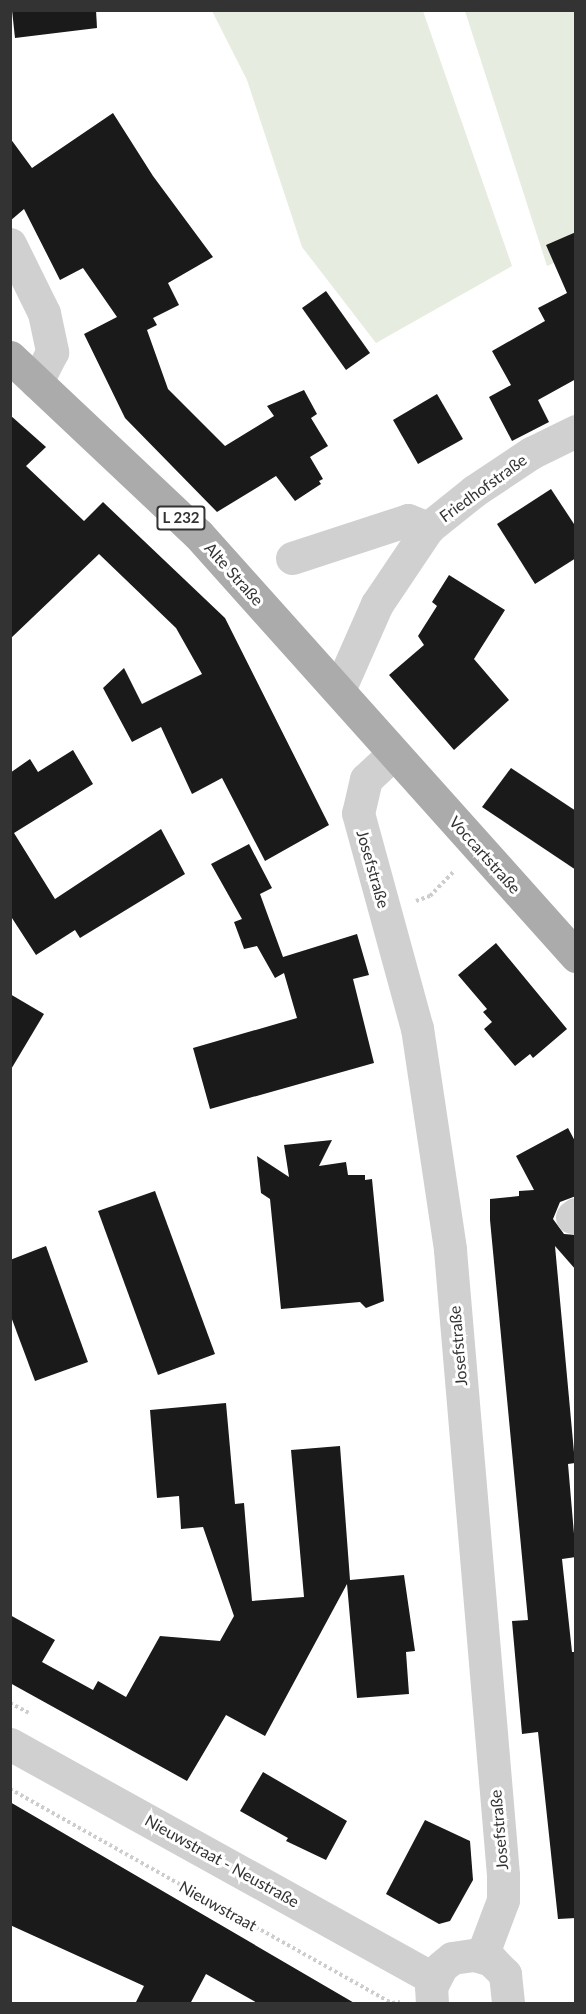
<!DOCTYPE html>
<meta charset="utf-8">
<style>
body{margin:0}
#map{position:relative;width:586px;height:2014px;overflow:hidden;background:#fff;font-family:Lato,sans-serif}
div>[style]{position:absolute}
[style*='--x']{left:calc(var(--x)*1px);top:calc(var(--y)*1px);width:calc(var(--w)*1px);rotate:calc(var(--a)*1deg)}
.green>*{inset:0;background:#e6ecdf}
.building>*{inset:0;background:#1a1a1a}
.path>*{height:4px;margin-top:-2px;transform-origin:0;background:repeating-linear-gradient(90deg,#cdcdcd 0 3px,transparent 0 6px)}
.minor>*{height:33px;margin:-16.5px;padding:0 16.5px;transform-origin:16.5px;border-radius:16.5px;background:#d0d0d0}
.major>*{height:33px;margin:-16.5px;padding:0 16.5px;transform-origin:16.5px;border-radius:16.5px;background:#ababab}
span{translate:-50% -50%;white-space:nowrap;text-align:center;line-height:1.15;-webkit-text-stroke:6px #fff;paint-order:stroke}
.shield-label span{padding:2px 4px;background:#fff;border:2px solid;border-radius:4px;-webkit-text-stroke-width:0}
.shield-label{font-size:15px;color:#333;font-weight:700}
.street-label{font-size:16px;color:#333}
.frame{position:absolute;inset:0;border:12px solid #333;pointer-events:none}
</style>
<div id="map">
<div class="green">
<i style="clip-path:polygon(212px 11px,423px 11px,512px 266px,376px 343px,302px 247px,247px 80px)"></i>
<i style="clip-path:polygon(465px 11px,575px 11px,575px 254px,547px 266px)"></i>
</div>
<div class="building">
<i style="clip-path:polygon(12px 10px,96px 10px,97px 28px,15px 38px)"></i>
<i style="clip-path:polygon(113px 113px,153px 176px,213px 257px,168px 283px,179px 305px,153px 318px,157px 325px,147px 330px,168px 389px,225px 446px,274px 416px,267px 406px,304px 390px,317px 414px,311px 418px,328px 446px,310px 457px,323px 479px,319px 481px,321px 484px,295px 501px,276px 476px,217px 512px,125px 418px,84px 334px,117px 317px,83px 268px,60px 280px,24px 209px,10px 221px,10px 138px,32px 168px)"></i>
<i style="clip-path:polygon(576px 232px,576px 379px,538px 400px,549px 422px,512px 441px,489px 397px,511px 385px,492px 351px,545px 321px,538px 308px,567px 293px,546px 245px)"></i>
<i style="clip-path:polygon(326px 291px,370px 353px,346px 370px,302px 308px)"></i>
<i style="clip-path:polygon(437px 394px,463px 439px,418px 464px,393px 420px)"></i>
<i style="clip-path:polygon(10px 415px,46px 447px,26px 466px,84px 521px,103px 502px,225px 618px,329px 825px,265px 861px,222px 778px,192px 794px,161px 727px,132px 742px,103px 688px,124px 668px,142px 704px,202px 674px,176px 628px,99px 554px,10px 639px)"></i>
<i style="clip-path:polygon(551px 489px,576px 527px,576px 558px,535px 584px,497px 524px)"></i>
<i style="clip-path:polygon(449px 575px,505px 610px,474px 659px,509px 700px,454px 750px,389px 675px,424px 645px,418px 636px,437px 606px,432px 602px)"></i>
<i style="clip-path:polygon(73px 750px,93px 784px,14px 833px,55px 899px,161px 829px,185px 874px,80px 938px,75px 930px,36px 955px,10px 915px,10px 773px,30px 759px,38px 772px)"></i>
<i style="clip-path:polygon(511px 768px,576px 811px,576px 870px,482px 807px)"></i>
<i style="clip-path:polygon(249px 844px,272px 888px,260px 894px,283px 957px,357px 934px,369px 975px,353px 979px,374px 1063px,210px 1109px,193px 1048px,297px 1018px,284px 973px,275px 978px,257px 946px,244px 949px,234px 922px,242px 919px,211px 864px)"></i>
<i style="clip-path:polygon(496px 943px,567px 1029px,533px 1058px,530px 1054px,515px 1066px,484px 1029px,492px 1022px,483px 1012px,487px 1009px,458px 975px)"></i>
<i style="clip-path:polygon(10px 994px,44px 1014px,10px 1071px)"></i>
<i style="clip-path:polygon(568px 1128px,576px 1143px,576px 1196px,560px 1202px,553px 1219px,564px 1234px,576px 1235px,576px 1270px,555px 1246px,575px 1463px,568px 1464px,576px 1557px,562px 1559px,572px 1652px,576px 1652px,576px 1918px,558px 1919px,538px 1732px,522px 1734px,512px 1621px,528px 1620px,490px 1220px,490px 1199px,519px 1196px,519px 1191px,534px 1190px,516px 1156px)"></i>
<i style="clip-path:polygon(332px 1140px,319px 1166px,346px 1162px,348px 1175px,365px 1175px,365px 1180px,372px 1179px,384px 1301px,366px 1308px,360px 1302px,281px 1309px,270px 1199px,261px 1193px,257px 1156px,289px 1177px,284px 1145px)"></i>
<i style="clip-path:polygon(155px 1191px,215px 1354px,158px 1375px,98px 1211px)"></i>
<i style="clip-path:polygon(46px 1246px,88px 1362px,35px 1381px,10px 1314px,10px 1260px)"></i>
<i style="clip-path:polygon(226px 1403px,235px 1504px,244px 1503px,252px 1601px,304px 1597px,291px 1450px,340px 1446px,350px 1580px,404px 1575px,415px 1651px,406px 1652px,409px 1694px,357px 1698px,347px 1584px,265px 1736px,226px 1715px,187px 1781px,10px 1683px,10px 1615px,55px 1640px,42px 1662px,93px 1690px,98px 1681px,126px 1697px,160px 1636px,220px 1641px,234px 1616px,203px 1527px,181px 1529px,179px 1496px,157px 1498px,150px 1410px)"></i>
<i style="clip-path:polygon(263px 1772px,347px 1821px,326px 1860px,286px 1841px,288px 1838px,240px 1811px)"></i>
<i style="clip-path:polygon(10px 1802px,154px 1886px,356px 2004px,259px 2004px,206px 1974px,190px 2004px,135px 2004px,144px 1986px,10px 1925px)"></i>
<i style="clip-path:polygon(425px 1820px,470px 1841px,473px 1880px,450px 1921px,439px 1924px,386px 1894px)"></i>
</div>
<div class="path">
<i style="--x:416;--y:901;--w:15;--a:-20"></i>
<i style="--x:430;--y:896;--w:35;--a:-46"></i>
<i style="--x:10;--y:1703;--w:21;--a:28"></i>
<i style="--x:10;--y:1789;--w:438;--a:29.3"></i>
<i style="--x:392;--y:2003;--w:8;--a:-7"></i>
</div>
<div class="minor">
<i style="--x:10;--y:244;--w:77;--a:63.8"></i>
<i style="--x:44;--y:313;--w:40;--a:78"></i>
<i style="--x:52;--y:352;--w:34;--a:117"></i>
<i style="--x:292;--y:558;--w:122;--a:-18.1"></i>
<i style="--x:408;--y:520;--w:22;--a:22"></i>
<i style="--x:339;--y:690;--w:94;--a:-66.2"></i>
<i style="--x:377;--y:604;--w:92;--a:-56.1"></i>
<i style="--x:428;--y:528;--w:59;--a:-38.8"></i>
<i style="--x:474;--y:491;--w:69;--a:-33.7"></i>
<i style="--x:531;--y:453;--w:50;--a:-26.1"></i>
<i style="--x:393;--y:754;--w:37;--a:137"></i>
<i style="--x:366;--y:779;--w:35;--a:103"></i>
<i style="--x:358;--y:813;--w:223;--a:74.7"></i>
<i style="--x:417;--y:1028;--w:224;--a:81.5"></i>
<i style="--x:450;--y:1250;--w:627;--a:85.15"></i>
<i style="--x:503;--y:1875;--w:25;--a:90"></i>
<i style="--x:503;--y:1900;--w:60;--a:110.6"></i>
<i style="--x:572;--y:1217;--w:5;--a:-37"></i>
<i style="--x:10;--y:1744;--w:483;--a:29"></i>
<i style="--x:432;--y:2004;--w:17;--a:-93"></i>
<i style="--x:431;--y:1987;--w:22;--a:-63"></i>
<i style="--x:441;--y:1967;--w:14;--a:-39"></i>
<i style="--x:452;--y:1958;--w:22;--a:-8"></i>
<i style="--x:474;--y:1955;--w:18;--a:16"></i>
<i style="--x:491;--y:1960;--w:20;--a:45"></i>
<i style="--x:505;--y:1974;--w:30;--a:84"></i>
</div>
<div class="major">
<i style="--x:10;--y:357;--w:258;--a:43.3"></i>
<i style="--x:198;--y:534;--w:567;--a:48.15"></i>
</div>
<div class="shield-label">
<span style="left:181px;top:518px">L 232</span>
</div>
<div class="street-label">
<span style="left:483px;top:488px;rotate:-36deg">Friedhofstraße</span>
<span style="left:234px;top:574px;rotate:48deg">Alte Straße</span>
<span style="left:485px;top:855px;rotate:48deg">Voccartstraße</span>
<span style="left:373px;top:869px;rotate:74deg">Josefstraße</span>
<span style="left:458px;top:1346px;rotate:-95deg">Josefstraße</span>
<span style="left:499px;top:1830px;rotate:-95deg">Josefstraße</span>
<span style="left:222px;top:1861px;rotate:29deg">Nieuwstraat - Neustraße</span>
<span style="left:218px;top:1906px;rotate:29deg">Nieuwstraat</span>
</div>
<div class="frame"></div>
</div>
